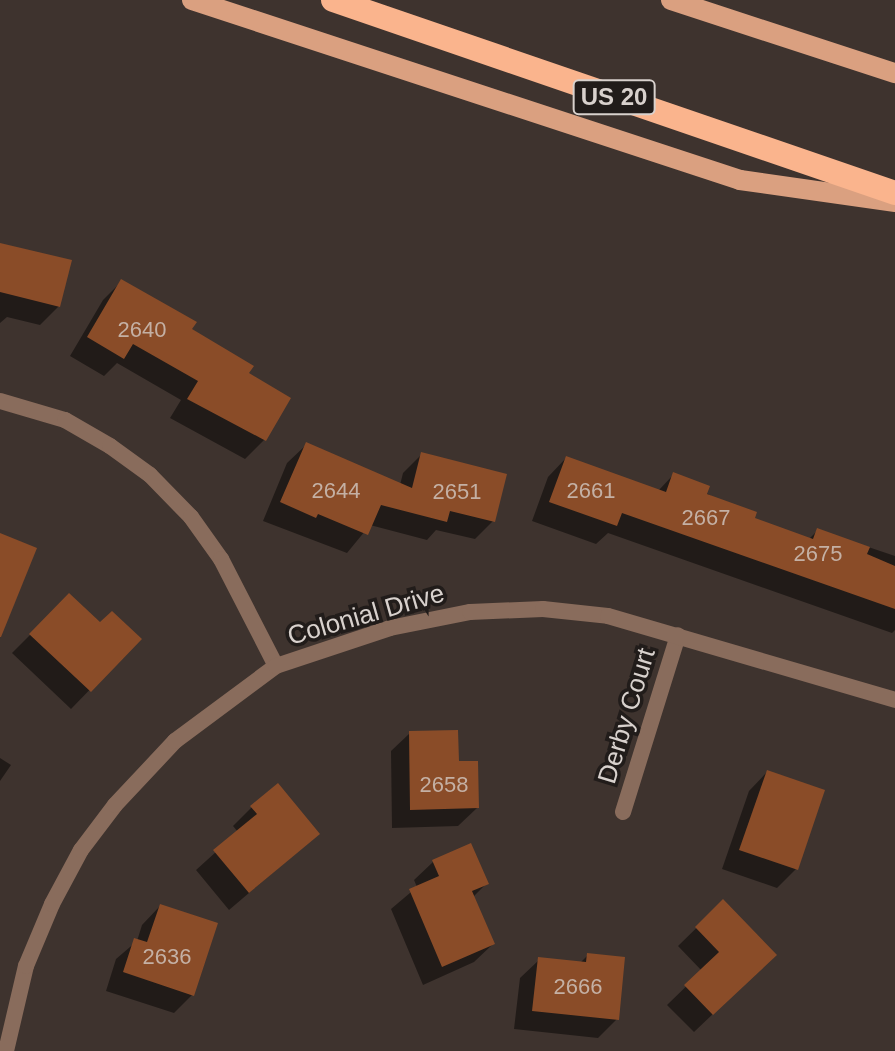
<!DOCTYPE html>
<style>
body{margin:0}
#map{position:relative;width:895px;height:1051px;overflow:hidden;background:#3e332e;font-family:Arial,sans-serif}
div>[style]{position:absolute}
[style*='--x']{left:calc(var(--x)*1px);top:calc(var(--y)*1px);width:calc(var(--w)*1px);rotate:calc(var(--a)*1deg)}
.shadow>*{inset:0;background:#0007}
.building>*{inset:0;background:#8a4c28}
.street>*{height:16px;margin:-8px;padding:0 8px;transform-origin:8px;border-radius:8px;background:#896c5c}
.primary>*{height:20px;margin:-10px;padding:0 10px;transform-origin:10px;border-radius:10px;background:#daa080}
.highway>*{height:24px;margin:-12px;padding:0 12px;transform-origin:12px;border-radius:12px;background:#fab48d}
span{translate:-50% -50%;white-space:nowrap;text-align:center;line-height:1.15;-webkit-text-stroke:7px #211c1a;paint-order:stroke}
.number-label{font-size:22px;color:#c4b0a4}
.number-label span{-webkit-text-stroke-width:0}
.shield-label span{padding:2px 6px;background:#211c1a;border:2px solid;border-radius:6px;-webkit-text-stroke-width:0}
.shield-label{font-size:24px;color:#d8d1cd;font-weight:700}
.street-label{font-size:26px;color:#d8d1cd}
</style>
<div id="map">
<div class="shadow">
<i style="clip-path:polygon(0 245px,59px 306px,40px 325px,7px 317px,0 323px)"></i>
<i style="clip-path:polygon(122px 281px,246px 374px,289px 399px,264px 440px,245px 459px,170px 418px,181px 400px,117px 363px,104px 376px,70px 356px,103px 300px)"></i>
<i style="clip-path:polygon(306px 445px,400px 485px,403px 473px,422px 454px,493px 521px,475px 539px,436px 530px,427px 540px,370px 525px,347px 553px,263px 521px,287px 463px)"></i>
<i style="clip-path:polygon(566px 458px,658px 491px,674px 474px,752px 520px,808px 540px,818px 530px,895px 556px,895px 630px,892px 633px,608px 533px,596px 544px,532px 521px,548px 477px)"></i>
<i style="clip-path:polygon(69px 596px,100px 625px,139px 639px,71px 709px,12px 653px)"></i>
<i style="clip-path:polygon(410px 733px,457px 763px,477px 808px,458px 826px,392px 828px,391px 751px)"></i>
<i style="clip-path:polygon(0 758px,11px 765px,0 781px)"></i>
<i style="clip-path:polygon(767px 772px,823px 791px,796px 869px,777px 888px,722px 869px,749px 791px)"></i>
<i style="clip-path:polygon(252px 807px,318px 834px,229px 910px,196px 870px,238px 832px,233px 826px)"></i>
<i style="clip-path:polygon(433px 862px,487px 883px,473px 897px,493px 944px,474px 962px,423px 985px,391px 909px,417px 887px,414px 880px)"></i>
<i style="clip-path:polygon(723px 902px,756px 973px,694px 1032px,667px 1005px,702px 971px,678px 946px)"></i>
<i style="clip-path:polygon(160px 906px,192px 995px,174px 1013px,106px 991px,116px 959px,137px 941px,142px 925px)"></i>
<i style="clip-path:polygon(588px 955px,617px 1019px,598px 1038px,514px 1029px,520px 978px,539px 960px,579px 964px)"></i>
</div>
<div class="building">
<i style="clip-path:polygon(0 243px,72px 260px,60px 307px,0 292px)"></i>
<i style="clip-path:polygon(121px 279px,197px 322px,192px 329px,254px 366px,249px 373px,291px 398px,266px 441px,187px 399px,198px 381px,133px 344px,124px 359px,87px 337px)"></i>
<i style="clip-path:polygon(306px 442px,412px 488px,421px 452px,507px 474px,495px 522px,450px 511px,447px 522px,381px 505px,368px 535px,318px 514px,316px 518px,280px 502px)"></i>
<i style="clip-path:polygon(566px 456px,666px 492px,673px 472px,710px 486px,707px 494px,757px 512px,755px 518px,813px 539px,817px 528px,870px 547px,867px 554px,895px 566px,895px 609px,622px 513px,617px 526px,549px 502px)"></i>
<i style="clip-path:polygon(0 533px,37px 548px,1px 637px,0 637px)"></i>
<i style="clip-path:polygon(69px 593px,100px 622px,112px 611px,142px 639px,91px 692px,29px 634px)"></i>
<i style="clip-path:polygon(458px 730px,459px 761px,478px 761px,479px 808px,410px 810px,409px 731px)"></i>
<i style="clip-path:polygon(767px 770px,825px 790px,798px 870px,739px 850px)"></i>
<i style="clip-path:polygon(278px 783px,320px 834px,249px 893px,213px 850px,257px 814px,250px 806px)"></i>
<i style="clip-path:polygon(471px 843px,489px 884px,472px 891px,495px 944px,442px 967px,409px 889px,439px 876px,432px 860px)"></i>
<i style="clip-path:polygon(723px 899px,777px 955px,713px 1015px,684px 985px,719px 952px,695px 927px)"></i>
<i style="clip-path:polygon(160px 904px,218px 923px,194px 996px,123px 972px,134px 938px,147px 942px)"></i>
<i style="clip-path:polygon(587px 953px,625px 957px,619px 1020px,532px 1011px,538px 957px,586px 962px)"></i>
</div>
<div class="street">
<i style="--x:0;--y:401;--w:68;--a:16.3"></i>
<i style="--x:65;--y:420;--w:52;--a:30"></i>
<i style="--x:110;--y:446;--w:49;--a:35.9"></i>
<i style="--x:150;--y:475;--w:59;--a:45.7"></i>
<i style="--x:191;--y:517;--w:52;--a:54.5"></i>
<i style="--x:221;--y:559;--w:120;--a:62.8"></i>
<i style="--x:623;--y:812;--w:185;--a:-72.7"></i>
<i style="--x:6;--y:1051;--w:87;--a:-76.8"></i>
<i style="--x:26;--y:966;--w:67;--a:-67.2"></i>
<i style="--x:52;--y:904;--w:61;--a:-61.8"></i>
<i style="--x:81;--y:850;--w:56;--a:-52.9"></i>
<i style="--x:115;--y:805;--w:88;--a:-46.8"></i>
<i style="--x:175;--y:741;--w:126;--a:-36.6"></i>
<i style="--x:276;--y:666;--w:120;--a:-18.4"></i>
<i style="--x:390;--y:628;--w:82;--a:-11.3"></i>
<i style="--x:470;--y:612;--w:73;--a:-2.4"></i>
<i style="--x:543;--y:609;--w:65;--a:6.1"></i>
<i style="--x:608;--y:616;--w:299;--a:16.3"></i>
</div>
<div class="primary">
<i style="--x:192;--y:0;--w:577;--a:18.18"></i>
<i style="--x:740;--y:180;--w:157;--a:8.1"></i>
<i style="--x:671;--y:0;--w:236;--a:18.1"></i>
</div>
<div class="highway">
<i style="--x:333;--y:0;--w:594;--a:18.95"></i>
</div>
<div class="number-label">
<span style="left:142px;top:330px">2640</span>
<span style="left:336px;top:491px">2644</span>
<span style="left:591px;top:491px">2661</span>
<span style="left:457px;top:492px">2651</span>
<span style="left:706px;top:518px">2667</span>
<span style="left:818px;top:554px">2675</span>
<span style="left:444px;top:785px">2658</span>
<span style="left:167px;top:957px">2636</span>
<span style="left:578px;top:987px">2666</span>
</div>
<div class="shield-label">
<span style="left:614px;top:97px">US 20</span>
</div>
<div class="street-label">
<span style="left:366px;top:615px;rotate:-16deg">Colonial Drive</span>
<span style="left:627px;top:716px;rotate:-73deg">Derby Court</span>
</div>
</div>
